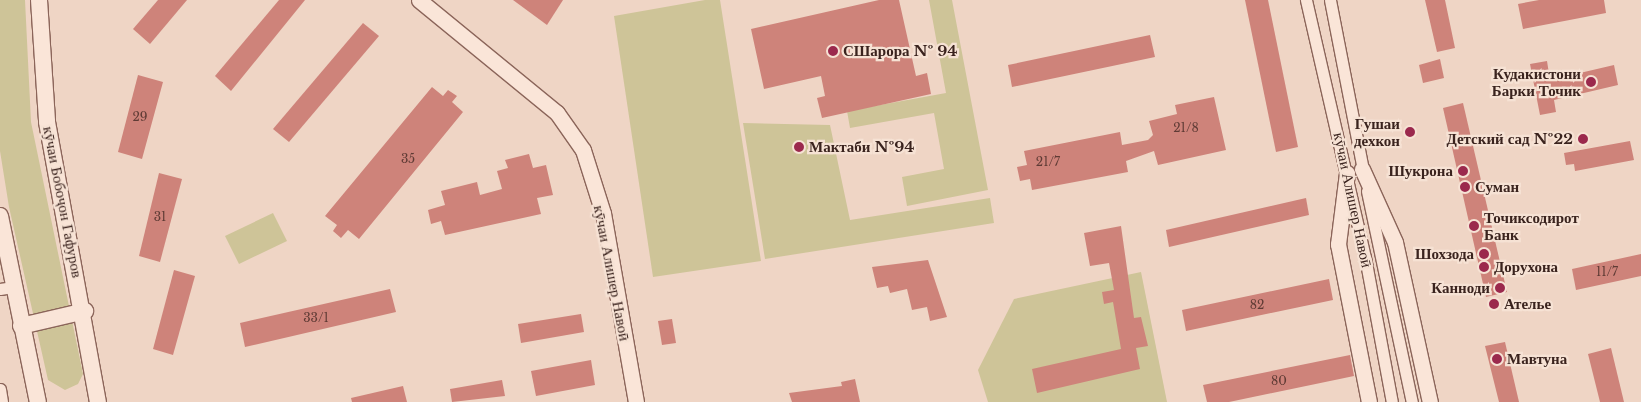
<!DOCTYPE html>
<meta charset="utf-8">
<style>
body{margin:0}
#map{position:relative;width:1641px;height:402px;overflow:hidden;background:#efd5c5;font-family:"Libre Baskerville",serif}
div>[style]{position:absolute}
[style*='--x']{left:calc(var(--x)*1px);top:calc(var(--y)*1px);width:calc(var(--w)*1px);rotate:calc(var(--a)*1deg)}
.green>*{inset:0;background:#cec498}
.building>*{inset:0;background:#ce837a}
.roads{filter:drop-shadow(1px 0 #8b655a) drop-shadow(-1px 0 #8b655a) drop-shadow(0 1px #8b655a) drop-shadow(0 -1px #8b655a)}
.minor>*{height:11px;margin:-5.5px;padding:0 5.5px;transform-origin:5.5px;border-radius:5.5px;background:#fae5d8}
.tertiary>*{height:15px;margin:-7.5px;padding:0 7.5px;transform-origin:7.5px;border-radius:7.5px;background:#fae5d8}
.secondary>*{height:16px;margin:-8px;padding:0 8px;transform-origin:8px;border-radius:8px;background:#fae5d8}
.dots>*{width:14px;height:14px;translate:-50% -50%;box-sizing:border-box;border:2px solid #f6e2d4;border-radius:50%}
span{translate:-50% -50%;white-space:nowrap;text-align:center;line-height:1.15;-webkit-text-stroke:4.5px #f6e2d4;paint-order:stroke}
.number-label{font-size:12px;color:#5f3b35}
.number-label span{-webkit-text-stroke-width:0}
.poi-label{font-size:15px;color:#3a231e;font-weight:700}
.left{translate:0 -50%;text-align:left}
.right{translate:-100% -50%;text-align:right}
.street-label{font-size:15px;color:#3a231e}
</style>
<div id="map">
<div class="green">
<i style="clip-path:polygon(0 0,25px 0,31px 122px,83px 374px,78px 384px,65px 390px,48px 380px,9px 207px,0 151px)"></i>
<i style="clip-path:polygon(705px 0,720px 0,761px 261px,653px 277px,614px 16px)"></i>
<i style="clip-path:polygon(929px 0,952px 0,988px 190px,907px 206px,902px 177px,944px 169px,934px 113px,850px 128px,847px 111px,946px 93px)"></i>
<i style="clip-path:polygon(743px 123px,830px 125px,850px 220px,990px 198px,994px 223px,765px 259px)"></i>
<i style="clip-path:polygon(273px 213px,287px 241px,239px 264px,225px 236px)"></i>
<i style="clip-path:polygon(1141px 272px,1167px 402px,988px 402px,978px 370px,1014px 299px)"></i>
</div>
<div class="building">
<i style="clip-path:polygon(158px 0,187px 0,150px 44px,133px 29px)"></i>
<i style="clip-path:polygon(279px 0,305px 0,231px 91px,215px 76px)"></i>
<i style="clip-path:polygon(513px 0,563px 0,547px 25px)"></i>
<i style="clip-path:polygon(879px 0,899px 0,916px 76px,927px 73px,931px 94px,822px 118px,817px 98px,825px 96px,821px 76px,764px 89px,751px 29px)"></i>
<i style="clip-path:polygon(1245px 0,1268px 0,1298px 147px,1276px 152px)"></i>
<i style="clip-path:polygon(1425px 0,1445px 0,1455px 48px,1437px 52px)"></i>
<i style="clip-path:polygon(1539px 0,1604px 0,1606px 13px,1523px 29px,1518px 4px)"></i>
<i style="clip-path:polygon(363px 23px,379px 36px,289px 142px,273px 129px)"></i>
<i style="clip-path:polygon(1150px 35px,1155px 57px,1012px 87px,1008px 65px)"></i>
<i style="clip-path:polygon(1440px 59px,1444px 78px,1423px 83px,1419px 65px)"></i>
<i style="clip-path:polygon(1547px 61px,1550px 80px,1614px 65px,1618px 85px,1554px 100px,1556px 112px,1540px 115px,1530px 64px)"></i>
<i style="clip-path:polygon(138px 75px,163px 82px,142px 159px,118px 152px)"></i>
<i style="clip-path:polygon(432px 87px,443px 96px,448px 90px,457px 96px,452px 102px,463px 112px,359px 239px,348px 230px,341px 238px,333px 231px,337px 225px,325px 216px)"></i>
<i style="clip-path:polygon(1214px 97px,1226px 150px,1158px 165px,1154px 151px,1126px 161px,1128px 172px,1032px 190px,1030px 179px,1020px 181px,1017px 167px,1027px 165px,1024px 151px,1120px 132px,1122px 145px,1148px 140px,1153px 135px,1149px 121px,1177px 114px,1175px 105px)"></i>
<i style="clip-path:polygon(1463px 103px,1507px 292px,1486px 297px,1443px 108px)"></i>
<i style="clip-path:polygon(1630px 141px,1634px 160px,1575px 171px,1574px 164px,1566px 165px,1564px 153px)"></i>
<i style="clip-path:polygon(529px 154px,533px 168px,546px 165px,553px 195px,537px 198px,541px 214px,445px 235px,441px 221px,431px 224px,428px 210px,445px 205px,441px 191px,477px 182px,480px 195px,502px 189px,497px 171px,508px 168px,505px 160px)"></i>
<i style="clip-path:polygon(159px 173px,182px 179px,160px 262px,139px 256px)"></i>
<i style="clip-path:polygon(1306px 198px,1309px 215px,1169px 247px,1166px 230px)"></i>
<i style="clip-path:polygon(1121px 226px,1134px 318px,1141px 317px,1148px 346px,1136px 348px,1140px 369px,1037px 393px,1032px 369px,1121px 349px,1113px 302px,1104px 304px,1102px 292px,1114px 290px,1109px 263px,1090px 266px,1084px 233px)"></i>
<i style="clip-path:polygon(1641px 254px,1641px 276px,1576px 290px,1572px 269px)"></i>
<i style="clip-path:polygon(928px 260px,947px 317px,930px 321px,927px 307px,912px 310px,907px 289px,890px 293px,888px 286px,877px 288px,872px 267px)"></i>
<i style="clip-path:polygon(174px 270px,195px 276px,173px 355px,153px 349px)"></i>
<i style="clip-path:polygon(1329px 279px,1333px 300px,1186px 331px,1182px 310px)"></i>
<i style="clip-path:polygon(390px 289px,396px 312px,245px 347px,240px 323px)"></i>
<i style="clip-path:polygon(581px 314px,584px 332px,521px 343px,518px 324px)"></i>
<i style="clip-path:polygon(672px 319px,676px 343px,662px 345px,658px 321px)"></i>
<i style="clip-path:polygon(1505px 342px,1519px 402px,1499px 402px,1485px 346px)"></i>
<i style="clip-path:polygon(1611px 348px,1624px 402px,1600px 402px,1588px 354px)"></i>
<i style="clip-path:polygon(1350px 355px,1354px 376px,1229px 402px,1207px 402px,1203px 385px)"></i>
<i style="clip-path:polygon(591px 360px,595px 385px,536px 396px,531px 371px)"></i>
<i style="clip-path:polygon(855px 379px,860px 402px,792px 402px,789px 393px,842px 386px,841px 382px)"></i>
<i style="clip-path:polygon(502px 380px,505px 396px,452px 402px,450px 389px)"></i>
<i style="clip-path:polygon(403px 386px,407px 402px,352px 402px,351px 398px)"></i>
</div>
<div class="roads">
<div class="minor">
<i style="--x:1306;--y:0;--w:264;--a:77.1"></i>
<i style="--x:1365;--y:257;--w:147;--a:79.5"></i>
<i style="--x:1330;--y:0;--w:178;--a:79"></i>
<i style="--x:1367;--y:191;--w:216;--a:78"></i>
<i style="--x:0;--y:289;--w:12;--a:-9"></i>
<i style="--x:0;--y:389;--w:13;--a:81"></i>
</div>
<div class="tertiary">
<i style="--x:419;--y:0;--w:178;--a:39.3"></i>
<i style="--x:557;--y:113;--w:45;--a:54.9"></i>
<i style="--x:583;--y:150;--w:66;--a:72.4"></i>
<i style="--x:603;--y:213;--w:192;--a:80.1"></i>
<i style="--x:1362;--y:169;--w:80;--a:65.7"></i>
<i style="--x:1395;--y:242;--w:164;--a:77.7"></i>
<i style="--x:1347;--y:173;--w:72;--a:97.2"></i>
<i style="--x:1338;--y:244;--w:161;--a:78.9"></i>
</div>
<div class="secondary">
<i style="--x:39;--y:0;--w:122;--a:86.2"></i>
<i style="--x:47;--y:122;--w:285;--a:79.7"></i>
<i style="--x:0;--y:216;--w:190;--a:78.5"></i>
<i style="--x:21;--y:326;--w:66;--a:-13.2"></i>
</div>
</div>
<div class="dots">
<i style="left:833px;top:51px;background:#9b294d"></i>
<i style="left:1591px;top:82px;background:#9b294d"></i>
<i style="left:1410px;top:132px;background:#9b294d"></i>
<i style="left:1583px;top:139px;background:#9b294d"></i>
<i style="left:799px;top:147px;background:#9b294d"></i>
<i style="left:1463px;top:171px;background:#9b294d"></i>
<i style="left:1465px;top:187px;background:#9b294d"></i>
<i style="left:1474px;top:226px;background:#9b294d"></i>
<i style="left:1484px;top:254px;background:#9b294d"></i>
<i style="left:1484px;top:267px;background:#9b294d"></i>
<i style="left:1500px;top:288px;background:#9b294d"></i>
<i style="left:1494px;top:304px;background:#9b294d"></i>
<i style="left:1497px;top:359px;background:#9b294d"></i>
</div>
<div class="number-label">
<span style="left:140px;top:117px">29</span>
<span style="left:1186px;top:128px">21/8</span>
<span style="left:408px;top:159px">35</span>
<span style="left:1048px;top:162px">21/7</span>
<span style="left:160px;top:217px">31</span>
<span style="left:1607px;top:272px">11/7</span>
<span style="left:1257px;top:305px">82</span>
<span style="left:316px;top:318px">33/1</span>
<span style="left:1279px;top:381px">80</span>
</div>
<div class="poi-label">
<span class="left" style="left:843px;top:51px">СШарора № 94</span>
<span class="right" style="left:1581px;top:82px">Кудакистони<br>Барки Точик</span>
<span class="right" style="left:1400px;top:132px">Гушаи<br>дехкон</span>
<span class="right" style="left:1573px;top:139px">Детский сад №22</span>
<span class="left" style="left:809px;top:147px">Мактаби №94</span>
<span class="right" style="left:1453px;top:171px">Шукрона</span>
<span class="left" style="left:1475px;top:187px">Суман</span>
<span class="left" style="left:1484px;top:226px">Точиксодирот<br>Банк</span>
<span class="right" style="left:1474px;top:254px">Шохзода</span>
<span class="left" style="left:1494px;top:267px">Дорухона</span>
<span class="right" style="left:1490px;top:288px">Канноди</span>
<span class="left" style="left:1504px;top:304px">Ателье</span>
<span class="left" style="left:1507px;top:359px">Мавтуна</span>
</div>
<div class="street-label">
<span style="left:1353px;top:200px;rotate:78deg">кӯчаи Алишер Навоӣ</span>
<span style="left:63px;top:202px;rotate:79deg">кӯчаи Бобоҷон Гафуров</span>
<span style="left:612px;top:273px;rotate:79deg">кӯчаи Алишер Навоӣ</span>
</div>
</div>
